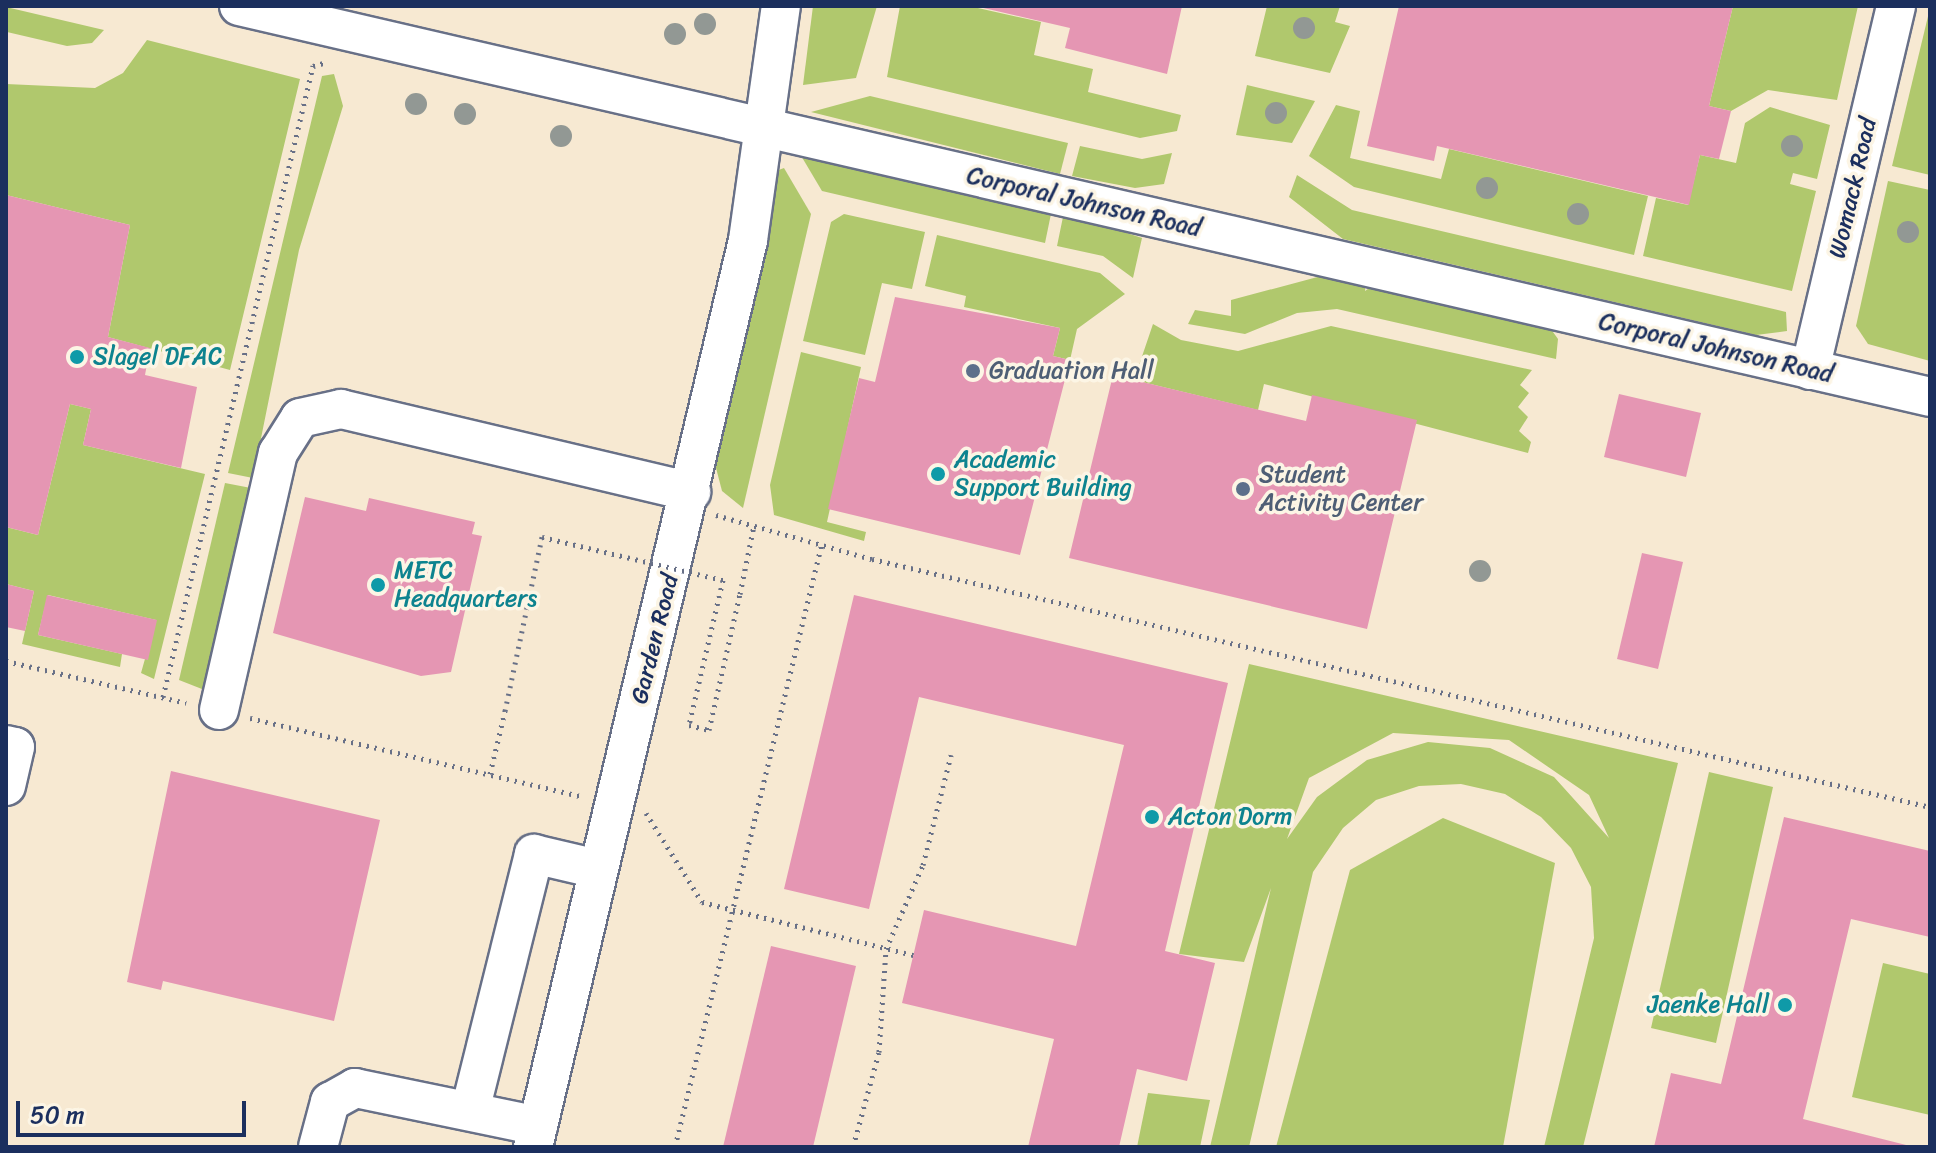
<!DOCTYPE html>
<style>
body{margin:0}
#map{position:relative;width:1936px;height:1153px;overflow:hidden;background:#f7e9d2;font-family:Sriracha,sans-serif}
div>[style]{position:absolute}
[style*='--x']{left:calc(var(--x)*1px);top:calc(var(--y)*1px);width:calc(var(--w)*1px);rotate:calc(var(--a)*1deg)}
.green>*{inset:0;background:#b0c86d}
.building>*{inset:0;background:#e596b3}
.path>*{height:5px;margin-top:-2.5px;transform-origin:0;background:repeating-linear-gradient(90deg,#687087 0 2px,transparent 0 8px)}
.roads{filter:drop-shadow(2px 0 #687087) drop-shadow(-2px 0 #687087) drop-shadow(0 2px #687087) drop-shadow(0 -2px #687087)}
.minor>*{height:38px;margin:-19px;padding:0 19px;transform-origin:19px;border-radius:19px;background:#fff}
.path-bridge>*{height:5px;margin-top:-2.5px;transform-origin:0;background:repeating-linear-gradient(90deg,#687087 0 2px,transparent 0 8px)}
.trees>*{width:22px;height:22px;margin:-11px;border-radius:50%;background:#929894}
.dots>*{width:22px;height:22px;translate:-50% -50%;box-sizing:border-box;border:4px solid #fcf5e5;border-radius:50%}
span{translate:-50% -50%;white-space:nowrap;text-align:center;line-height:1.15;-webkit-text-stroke:7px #fcf5e5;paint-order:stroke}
.street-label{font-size:24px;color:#1b2f5e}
.culture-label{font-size:24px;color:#0d838f}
.left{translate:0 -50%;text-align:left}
.right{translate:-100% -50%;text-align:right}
.service-label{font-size:24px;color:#4e5e75}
.frame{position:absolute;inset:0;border:8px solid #1b2f5e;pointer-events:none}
.scale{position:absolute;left:16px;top:1101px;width:230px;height:36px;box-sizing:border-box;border:4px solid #1b2f5e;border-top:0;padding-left:10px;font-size:24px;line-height:28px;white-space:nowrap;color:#1b2f5e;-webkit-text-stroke:6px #fcf5e5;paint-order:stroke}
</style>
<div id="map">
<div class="green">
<i style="clip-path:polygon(813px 6px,877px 6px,856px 78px,803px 85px)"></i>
<i style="clip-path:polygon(900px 6px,969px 6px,1041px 22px,1034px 55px,1093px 69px,1088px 92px,1181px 115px,1177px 131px,1140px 138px,887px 77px)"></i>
<i style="clip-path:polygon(1267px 6px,1340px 6px,1335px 22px,1350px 26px,1330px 73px,1255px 56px)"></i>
<i style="clip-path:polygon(1733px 6px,1858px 6px,1837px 100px,1768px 90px,1731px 111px,1709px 106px)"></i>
<i style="clip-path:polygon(6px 7px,104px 30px,92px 43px,67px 46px,7px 32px)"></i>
<i style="clip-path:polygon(1930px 8px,1930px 175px,1892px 166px)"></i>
<i style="clip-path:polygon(147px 40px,300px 79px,230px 370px,108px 337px,130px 225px,6px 195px,6px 84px,95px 88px,123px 73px)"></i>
<i style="clip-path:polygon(334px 74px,343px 106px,299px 250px,253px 478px,228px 473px,322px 76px)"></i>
<i style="clip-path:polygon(1247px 85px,1315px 101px,1292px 143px,1236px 135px)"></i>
<i style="clip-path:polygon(870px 96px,1068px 143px,1060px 174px,811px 112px)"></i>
<i style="clip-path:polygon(1336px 105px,1360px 111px,1350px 158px,1441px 179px,1449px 149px,1648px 196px,1634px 255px,1354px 187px,1309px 156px)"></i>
<i style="clip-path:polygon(1770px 107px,1830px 125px,1817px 179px,1793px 173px,1790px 184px,1816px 191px,1792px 291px,1643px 256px,1656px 198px,1688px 205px,1700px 155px,1736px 163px,1745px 123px)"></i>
<i style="clip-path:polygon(1080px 146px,1142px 159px,1172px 153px,1164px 184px,1135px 188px,1072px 176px)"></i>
<i style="clip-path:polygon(800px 154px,1052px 209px,1045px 243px,822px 191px)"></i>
<i style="clip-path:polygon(784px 168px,811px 214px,743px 508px,722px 491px,715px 464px,776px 171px)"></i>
<i style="clip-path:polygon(1297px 175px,1352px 210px,1786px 312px,1787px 331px,1756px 335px,1343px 239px,1289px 197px)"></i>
<i style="clip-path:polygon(1888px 181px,1930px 190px,1930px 361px,1868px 344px,1856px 326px)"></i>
<i style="clip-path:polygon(1064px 212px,1142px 238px,1133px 278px,1103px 256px,1057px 246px)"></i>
<i style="clip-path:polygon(844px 214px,925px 232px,912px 289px,882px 283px,865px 355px,803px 341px,831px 222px)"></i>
<i style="clip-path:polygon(937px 235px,1100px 273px,1125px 294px,1077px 329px,1070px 360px,1053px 356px,1060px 328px,964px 307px,966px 296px,925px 286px)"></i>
<i style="clip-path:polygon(1325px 275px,1366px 282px,1365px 291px,1375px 284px,1548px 325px,1558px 339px,1556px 359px,1337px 309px,1297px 313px,1245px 334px,1188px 324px,1195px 310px,1231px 316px,1231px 300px)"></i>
<i style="clip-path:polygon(1153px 324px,1181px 340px,1238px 351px,1331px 326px,1532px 370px,1520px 385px,1529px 393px,1518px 407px,1528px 417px,1519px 431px,1531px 442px,1528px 453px,1264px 384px,1258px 410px,1134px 380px)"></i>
<i style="clip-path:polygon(801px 352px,861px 367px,827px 522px,866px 532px,864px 541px,774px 515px,770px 485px)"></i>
<i style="clip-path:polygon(70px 404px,91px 409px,83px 445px,205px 474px,154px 679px,141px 673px,156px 620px,48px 595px,38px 635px,122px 654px,120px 667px,22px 644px,34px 591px,6px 584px,6px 527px,38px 535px)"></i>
<i style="clip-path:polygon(225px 483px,251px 488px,207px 691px,179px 680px)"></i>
<i style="clip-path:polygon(evenodd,1249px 664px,1678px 763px,1583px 1147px,1544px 1147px,1594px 938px,1591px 887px,1571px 848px,1541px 817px,1505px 794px,1461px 784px,1419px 786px,1376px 800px,1343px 828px,1313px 872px,1249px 1147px,1210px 1147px,1271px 888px,1244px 962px,1179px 954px,1249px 664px,1393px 733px,1509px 740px,1589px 795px,1609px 838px,1554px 777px,1490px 748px,1428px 742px,1367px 760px,1317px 797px,1287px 839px,1309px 778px,1393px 733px)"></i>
<i style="clip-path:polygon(1709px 772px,1773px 787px,1716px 1043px,1651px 1028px)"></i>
<i style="clip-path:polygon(1443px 818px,1555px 863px,1503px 1147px,1276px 1147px,1350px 870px)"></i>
<i style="clip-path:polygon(1883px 963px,1930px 974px,1930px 1115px,1852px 1097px)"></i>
<i style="clip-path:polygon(1148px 1093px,1210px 1100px,1200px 1147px,1137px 1147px)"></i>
</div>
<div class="building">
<i style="clip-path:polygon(975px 6px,1182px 6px,1167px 74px,1065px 48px,1070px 28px)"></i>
<i style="clip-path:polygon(1399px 6px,1733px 6px,1709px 106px,1731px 111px,1719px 159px,1700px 155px,1689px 205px,1437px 146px,1434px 161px,1367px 146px)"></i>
<i style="clip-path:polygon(6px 195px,130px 225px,108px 337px,150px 348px,145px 375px,197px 387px,181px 468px,83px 445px,91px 409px,70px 404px,38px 535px,6px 527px)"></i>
<i style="clip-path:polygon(895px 297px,1060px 328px,1053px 356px,1070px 360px,1020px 555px,828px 509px,859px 378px,875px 382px)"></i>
<i style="clip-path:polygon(1113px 375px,1306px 421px,1312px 395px,1417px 420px,1367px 629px,1069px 558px)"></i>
<i style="clip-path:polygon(1619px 394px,1701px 413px,1686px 477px,1604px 457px)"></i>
<i style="clip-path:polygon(305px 497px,366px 511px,369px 498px,475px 522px,472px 534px,482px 536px,451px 672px,421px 676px,273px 633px)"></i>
<i style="clip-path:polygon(1642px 553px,1683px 562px,1658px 669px,1617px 659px)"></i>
<i style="clip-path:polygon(6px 584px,34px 591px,25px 631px,6px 627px)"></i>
<i style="clip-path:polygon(47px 595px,157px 620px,148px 660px,38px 635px)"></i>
<i style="clip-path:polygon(854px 595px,1228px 683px,1165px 951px,1215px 963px,1187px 1081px,1137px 1069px,1119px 1147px,1028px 1147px,1054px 1039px,902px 1003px,924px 910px,1076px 946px,1124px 745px,919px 697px,869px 909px,784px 889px)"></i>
<i style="clip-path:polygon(171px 771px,380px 820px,334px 1021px,163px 981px,161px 990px,127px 982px)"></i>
<i style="clip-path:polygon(1784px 817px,1930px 851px,1930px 937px,1851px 919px,1803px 1119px,1914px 1147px,1654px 1147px,1671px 1073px,1721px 1084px)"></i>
<i style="clip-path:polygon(771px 946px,856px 966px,813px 1147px,723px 1147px)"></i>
</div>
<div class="path">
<i style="--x:716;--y:515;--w:162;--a:15.8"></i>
<i style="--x:872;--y:559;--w:1087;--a:13.19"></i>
<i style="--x:740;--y:594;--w:70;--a:-78.5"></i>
<i style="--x:6;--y:661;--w:185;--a:13.1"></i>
<i style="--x:163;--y:697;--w:649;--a:-76.63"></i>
<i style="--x:313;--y:66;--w:15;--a:-16"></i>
<i style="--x:250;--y:718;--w:339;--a:13.3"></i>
<i style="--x:490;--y:774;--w:65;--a:-76.6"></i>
<i style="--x:646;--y:813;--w:105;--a:57.8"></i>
<i style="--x:702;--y:902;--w:218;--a:14.1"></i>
<i style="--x:675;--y:1147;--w:622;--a:-76.32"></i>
<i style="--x:853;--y:1147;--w:98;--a:-74.7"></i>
<i style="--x:879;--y:1052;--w:103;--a:-86.1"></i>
<i style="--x:886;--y:949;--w:92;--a:-66.2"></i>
<i style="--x:923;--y:865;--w:114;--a:-75.7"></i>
</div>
<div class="roads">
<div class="minor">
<i style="--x:239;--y:6;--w:1736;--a:13.02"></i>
<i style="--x:1810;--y:370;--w:374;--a:-76.7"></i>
<i style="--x:219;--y:710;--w:264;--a:-77.1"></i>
<i style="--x:278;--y:453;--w:41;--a:-57.8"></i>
<i style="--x:300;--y:418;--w:42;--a:-12.4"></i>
<i style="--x:341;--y:409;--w:360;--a:13.3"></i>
<i style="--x:6;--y:745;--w:9;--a:13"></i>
<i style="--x:15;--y:747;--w:40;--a:103"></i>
<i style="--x:470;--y:1111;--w:265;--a:-76"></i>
<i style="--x:534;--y:854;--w:66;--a:13.2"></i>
<i style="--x:318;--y:1147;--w:47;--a:-75.1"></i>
<i style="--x:330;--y:1102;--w:29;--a:-29"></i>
<i style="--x:355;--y:1088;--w:187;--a:11.7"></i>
<i style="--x:533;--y:1147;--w:932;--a:-76.66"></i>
<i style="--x:748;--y:240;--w:236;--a:-82"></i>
</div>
</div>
<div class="path-bridge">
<i style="--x:505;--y:711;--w:178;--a:-78"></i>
<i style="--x:542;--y:537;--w:186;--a:13.4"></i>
<i style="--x:723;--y:580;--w:149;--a:103.2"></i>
<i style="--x:689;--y:725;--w:21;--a:14"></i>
<i style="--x:709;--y:730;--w:139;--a:-77.2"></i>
</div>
<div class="trees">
<i style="left:705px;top:24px"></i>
<i style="left:1304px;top:28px"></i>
<i style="left:675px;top:34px"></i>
<i style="left:416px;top:104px"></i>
<i style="left:1276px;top:113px"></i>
<i style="left:465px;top:114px"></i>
<i style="left:561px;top:136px"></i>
<i style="left:1792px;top:146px"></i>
<i style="left:1487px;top:188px"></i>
<i style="left:1578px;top:214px"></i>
<i style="left:1908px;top:232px"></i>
<i style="left:1480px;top:571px"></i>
</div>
<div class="dots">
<i style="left:77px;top:357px;background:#0f9aa8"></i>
<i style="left:973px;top:371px;background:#5c6f8a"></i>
<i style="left:938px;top:474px;background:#0f9aa8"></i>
<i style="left:1243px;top:489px;background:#5c6f8a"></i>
<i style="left:378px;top:585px;background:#0f9aa8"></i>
<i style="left:1152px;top:817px;background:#0f9aa8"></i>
<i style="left:1785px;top:1005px;background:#0f9aa8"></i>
</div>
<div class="street-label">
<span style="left:1853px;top:188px;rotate:-77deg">Womack Road</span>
<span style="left:1084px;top:202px;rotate:13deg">Corporal Johnson Road</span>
<span style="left:1716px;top:348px;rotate:13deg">Corporal Johnson Road</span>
<span style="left:655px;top:639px;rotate:-76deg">Garden Road</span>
</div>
<div class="culture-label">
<span class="left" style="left:93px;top:357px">Slagel DFAC</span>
<span class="left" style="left:954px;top:474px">Academic<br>Support Building</span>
<span class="left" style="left:394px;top:585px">METC<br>Headquarters</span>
<span class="left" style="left:1168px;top:817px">Acton Dorm</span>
<span class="right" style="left:1769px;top:1005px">Jaenke Hall</span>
</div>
<div class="service-label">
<span class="left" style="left:989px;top:371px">Graduation Hall</span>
<span class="left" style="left:1259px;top:489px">Student<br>Activity Center</span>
</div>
<div class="frame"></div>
<div class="scale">50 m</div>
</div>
